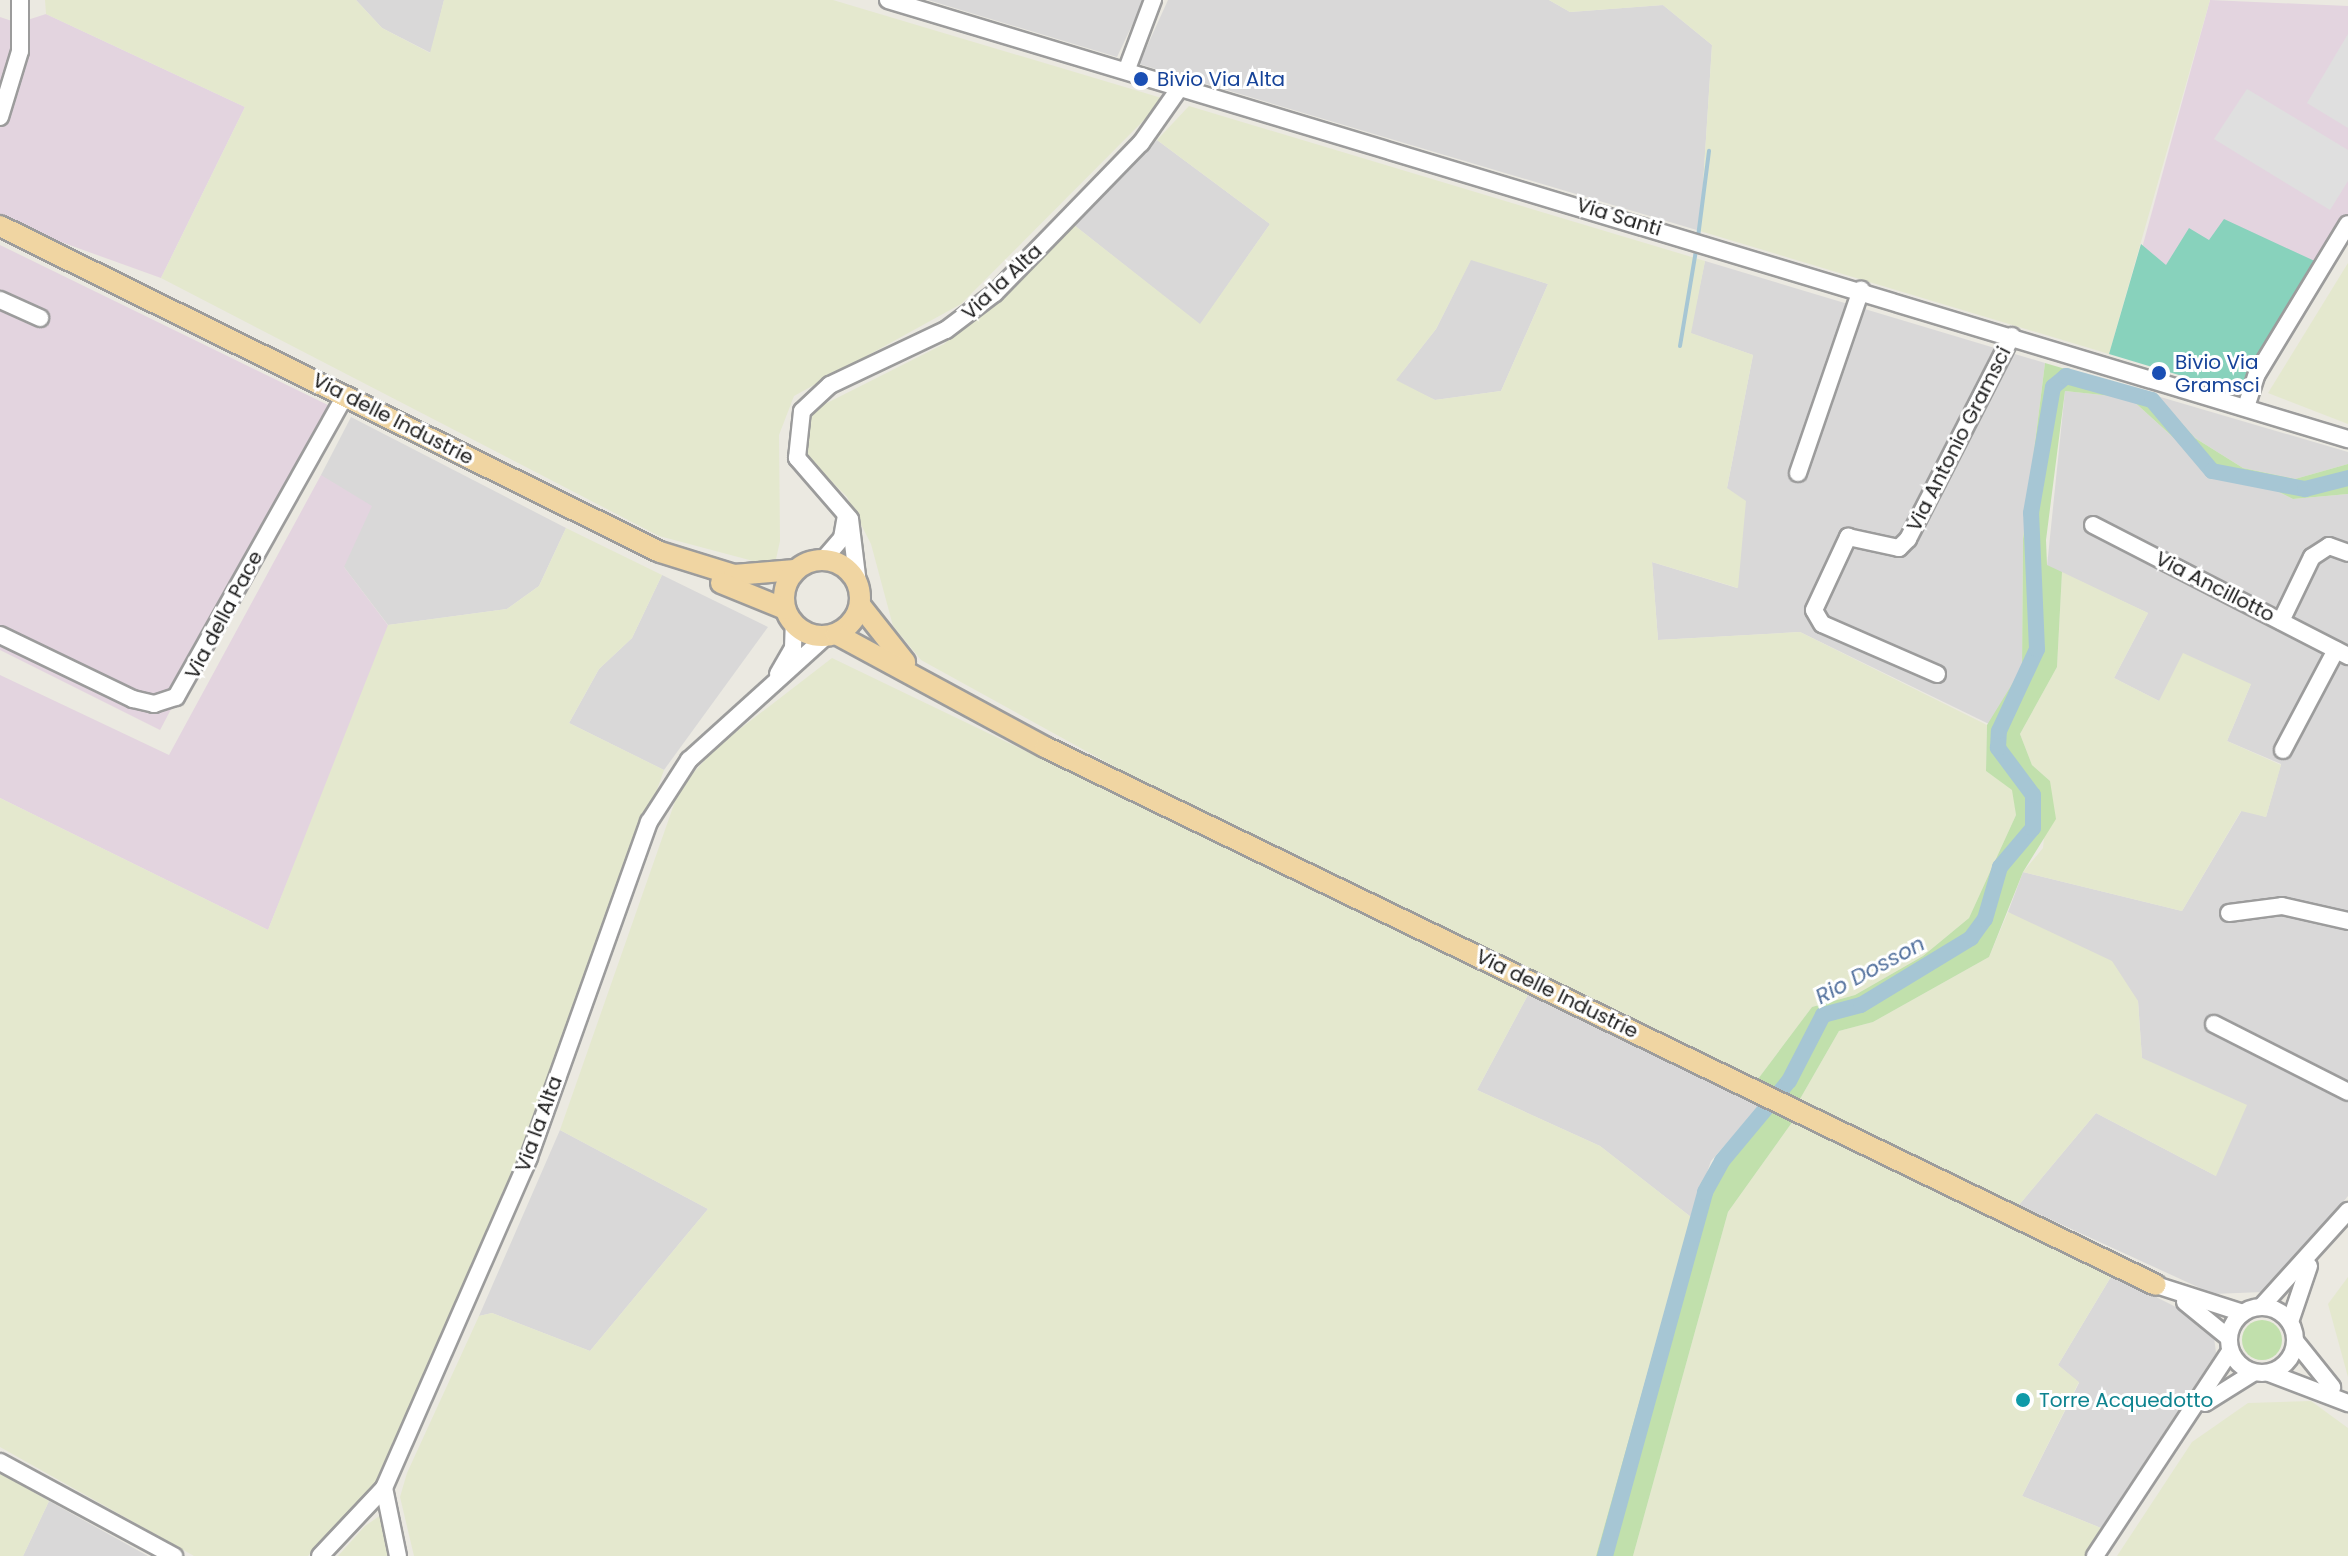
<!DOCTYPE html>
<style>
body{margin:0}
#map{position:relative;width:2348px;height:1556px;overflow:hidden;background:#ebe9e1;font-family:Poppins,sans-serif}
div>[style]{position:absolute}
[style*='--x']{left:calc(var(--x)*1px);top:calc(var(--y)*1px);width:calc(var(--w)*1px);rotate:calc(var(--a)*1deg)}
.residential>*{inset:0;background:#d9d8d8}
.industrial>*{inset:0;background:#e3d4df}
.farmland>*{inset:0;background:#e4e8ce}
.grass>*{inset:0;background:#c1e0ac}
.round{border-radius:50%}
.pitch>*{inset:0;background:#88d2bc}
.parking>*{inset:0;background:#dfdfdf}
.stream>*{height:4px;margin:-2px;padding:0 2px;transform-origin:2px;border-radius:2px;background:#a6c6d4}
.canal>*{height:16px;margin:-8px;padding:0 8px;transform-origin:8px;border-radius:8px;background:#a6c6d4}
.roads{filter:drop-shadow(2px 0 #9c9c9c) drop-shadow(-2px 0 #9c9c9c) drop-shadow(0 2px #9c9c9c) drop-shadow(0 -2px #9c9c9c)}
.minor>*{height:16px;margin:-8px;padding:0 8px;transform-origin:8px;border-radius:8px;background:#fff}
.minor>.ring{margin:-8px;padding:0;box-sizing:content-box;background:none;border:16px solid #fff;border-radius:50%}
.major>*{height:20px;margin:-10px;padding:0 10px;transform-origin:10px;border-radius:10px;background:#f0d5a2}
.major>.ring{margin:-10px;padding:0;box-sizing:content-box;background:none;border:20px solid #f0d5a2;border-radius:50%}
.dots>*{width:22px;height:22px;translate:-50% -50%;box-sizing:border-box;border:4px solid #fff;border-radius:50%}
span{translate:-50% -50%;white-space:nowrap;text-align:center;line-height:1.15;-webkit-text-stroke:6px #fff;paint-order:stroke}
.transit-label{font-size:20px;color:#164399}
.left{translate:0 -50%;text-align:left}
.street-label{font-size:20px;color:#1b1b1b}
.culture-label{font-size:20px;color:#0d838f}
.water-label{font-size:22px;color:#54729e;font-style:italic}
</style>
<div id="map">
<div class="residential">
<i style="clip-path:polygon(356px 0,444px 0,431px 53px,382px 28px)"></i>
<i style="clip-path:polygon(928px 0,1144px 0,1117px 57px)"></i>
<i style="clip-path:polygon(1168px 0,1549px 0,1570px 12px,1663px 5px,1712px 45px,1700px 231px,1139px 64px)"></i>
<i style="clip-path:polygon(1157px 140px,1270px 224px,1200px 325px,1074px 225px)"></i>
<i style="clip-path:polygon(1471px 259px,1548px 284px,1501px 391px,1435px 400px,1395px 381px,1436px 329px)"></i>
<i style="clip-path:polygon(1705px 261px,2045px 363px,2023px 539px,2022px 668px,1991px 725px,1800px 632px,1658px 640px,1652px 562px,1737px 588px,1727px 488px,1753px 355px,1690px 333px)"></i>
<i style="clip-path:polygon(2065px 391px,2130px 398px,2219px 479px,2257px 481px,2293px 499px,2348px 494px,2348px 1196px,2275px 1287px,2263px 1292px,2213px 1294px,2019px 1205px,2096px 1113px,2216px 1176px,2142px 1058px,2138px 1001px,2008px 912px,2023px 872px,2182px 911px,2242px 810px,2266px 817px,2281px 764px,2227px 741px,2251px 684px,2159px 701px,2114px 678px,2148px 613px,2047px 566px)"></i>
<i style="clip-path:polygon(2157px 396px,2348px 452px,2348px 464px,2295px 479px,2243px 468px,2195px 438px)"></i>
<i style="clip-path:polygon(351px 417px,566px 528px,539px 586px,507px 609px,388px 625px,344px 567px,321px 475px)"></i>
<i style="clip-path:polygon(662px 575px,768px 627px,664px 770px,569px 723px,599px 669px,632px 638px)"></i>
<i style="clip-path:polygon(1529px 993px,1760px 1105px,1711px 1161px,1691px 1217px,1600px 1146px,1477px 1090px)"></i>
<i style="clip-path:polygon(560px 1130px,708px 1209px,590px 1351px,492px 1313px,479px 1316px)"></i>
<i style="clip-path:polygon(2112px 1275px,2192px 1315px,2214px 1337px,2216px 1353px,2101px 1528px,2022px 1496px,2079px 1383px,2058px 1365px)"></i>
<i style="clip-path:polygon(49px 1501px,148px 1556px,23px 1556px)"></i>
</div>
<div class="industrial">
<i style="clip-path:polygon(2210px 0,2348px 6px,2348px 214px,2319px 263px,2184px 279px,2142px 248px)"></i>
<i style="clip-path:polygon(46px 14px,245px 107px,161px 278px,0 220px,0 17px,18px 23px)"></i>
<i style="clip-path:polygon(0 245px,332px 407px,160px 730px,0 650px)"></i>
<i style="clip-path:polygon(321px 475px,372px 506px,344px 567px,390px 628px,268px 930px,0 798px,0 675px,169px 755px)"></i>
</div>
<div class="farmland">
<i style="clip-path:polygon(45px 0,356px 0,382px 28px,430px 53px,444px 0,833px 0,1165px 99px,961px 304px,794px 396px,779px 435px,780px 541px,776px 559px,757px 562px,659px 536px,161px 278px,245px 107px,46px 14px)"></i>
<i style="clip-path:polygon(1549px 0,2210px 0,2109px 354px,1700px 231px,1712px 45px,1663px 5px,1570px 12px)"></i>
<i style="clip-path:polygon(evenodd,1189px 106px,1705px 261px,1691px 333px,1753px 355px,1727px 488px,1746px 501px,1738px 588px,1652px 562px,1658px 640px,1800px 632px,1987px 725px,1986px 771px,2013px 790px,2016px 815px,1969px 918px,1923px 956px,1855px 995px,1812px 1007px,1758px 1079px,1135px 778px,921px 660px,893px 626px,871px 544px,847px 497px,807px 457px,801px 439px,811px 411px,944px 344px,1074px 225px,1200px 324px,1270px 224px,1157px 140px,1189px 106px,1471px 260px,1548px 284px,1501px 391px,1435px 400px,1396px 380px,1436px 329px,1471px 260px)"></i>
<i style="clip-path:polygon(2348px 263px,2348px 424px,2268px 393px)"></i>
<i style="clip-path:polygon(566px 528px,662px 575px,632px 638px,599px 669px,569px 723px,664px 770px,534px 1138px,400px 1428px,379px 1490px,351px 1508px,308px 1556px,194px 1556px,0 1447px,0 798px,268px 930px,388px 625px,507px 609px,539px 586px)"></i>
<i style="clip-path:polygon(2062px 572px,2148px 613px,2114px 678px,2159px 701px,2183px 653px,2251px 684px,2227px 741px,2281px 765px,2266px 817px,2241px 811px,2182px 911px,2023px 872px,2043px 848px,2050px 781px,2032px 765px,2020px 734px,2057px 667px)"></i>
<i style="clip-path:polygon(832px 658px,1529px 993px,1477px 1090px,1600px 1146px,1691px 1217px,1596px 1556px,414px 1556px,400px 1497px,407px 1473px,479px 1316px,492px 1313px,590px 1351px,708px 1209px,560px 1130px,680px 787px,719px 745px)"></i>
<i style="clip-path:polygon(2008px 912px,2112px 961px,2138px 1001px,2142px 1058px,2247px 1105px,2216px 1176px,2096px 1113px,2019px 1205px,1800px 1099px,1839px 1031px,1873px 1022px,1989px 957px)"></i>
<i style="clip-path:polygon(1793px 1121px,2112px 1275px,2058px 1365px,2079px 1382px,2022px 1496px,2101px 1528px,2087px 1556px,1633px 1556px,1728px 1212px)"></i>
<i style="clip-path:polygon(2348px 1277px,2348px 1377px,2328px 1304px)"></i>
<i style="clip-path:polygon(2311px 1401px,2348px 1428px,2348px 1556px,2117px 1556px,2192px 1442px,2248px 1403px)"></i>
<i style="clip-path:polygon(0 1473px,49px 1501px,23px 1556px,0 1556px)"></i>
<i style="clip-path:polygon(381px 1515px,391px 1556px,338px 1556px,365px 1526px)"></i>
</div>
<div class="grass">
<i style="clip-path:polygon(2045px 363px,2157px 396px,2195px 438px,2243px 468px,2295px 479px,2348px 464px,2348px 494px,2293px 499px,2257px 481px,2219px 479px,2130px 398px,2065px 391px,2046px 540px,2047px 565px,2062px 572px,2057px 667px,2020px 734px,2032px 765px,2050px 781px,2056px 819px,2023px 872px,1989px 957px,1873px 1022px,1839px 1031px,1800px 1099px,1758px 1079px,1812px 1007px,1855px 995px,1923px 956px,1969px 918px,2016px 815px,2012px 790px,1986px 771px,1987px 725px,2022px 668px,2023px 539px)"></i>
<i style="clip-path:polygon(1760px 1105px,1793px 1121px,1728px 1212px,1633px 1556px,1596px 1556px,1701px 1183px)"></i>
<i class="round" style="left:2242px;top:1320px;width:40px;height:40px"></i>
</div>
<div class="pitch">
<i style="clip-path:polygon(2224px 219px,2319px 263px,2242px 394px,2109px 354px,2141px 244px,2166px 265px,2189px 228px,2209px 240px)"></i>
</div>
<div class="parking">
<i style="clip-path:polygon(2348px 34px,2348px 128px,2307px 103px)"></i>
<i style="clip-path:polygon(2247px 89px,2348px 150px,2348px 181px,2330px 210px,2214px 139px)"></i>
</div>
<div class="stream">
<i style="--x:1698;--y:237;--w:87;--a:-82.7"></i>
<i style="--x:1680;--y:346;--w:97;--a:-80.5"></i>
</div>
<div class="canal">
<i style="--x:1605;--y:1556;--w:377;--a:-74.6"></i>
<i style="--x:1705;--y:1192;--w:35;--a:-61"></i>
<i style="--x:1722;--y:1161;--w:104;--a:-50.1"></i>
<i style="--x:1789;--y:1081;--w:74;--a:-62.7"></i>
<i style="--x:1823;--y:1015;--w:39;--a:-15"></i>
<i style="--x:1861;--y:1005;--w:129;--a:-31.3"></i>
<i style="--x:1971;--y:938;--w:24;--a:-54"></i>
<i style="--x:1985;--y:919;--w:54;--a:-73.9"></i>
<i style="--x:2000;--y:867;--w:51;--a:-49.8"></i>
<i style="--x:2033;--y:828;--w:33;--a:-90"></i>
<i style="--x:2033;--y:795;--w:59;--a:-126.7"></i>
<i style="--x:1998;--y:748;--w:17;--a:-87"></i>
<i style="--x:1999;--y:731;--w:90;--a:-65.1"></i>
<i style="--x:2037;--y:649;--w:136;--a:-92.5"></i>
<i style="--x:2031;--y:513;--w:128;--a:-80.1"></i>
<i style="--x:2053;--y:387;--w:17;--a:-40"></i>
<i style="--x:2066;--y:376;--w:89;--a:15.6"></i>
<i style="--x:2152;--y:400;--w:93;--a:49.8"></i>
<i style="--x:2212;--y:471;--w:95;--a:11"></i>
<i style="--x:2305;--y:489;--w:44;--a:-14.3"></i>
</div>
<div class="roads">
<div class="minor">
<i style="--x:888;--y:0;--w:1525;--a:16.74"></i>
<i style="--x:1127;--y:69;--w:74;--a:-69.4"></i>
<i style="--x:0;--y:117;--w:69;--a:-73.1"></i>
<i style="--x:20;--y:51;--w:51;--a:-90"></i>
<i style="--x:0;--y:300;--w:44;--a:24.2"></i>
<i style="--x:2246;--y:407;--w:35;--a:-72"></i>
<i style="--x:2257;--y:374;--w:175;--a:-58.8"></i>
<i style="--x:1798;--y:473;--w:194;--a:-71"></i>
<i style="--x:2093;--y:525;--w:287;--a:27.2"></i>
<i style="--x:823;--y:560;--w:29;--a:-49"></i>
<i style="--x:842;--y:538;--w:22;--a:-80"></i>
<i style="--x:858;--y:584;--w:65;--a:-97"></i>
<i style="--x:850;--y:519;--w:81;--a:-131"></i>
<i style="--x:797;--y:458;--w:47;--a:-83.9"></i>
<i style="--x:802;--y:411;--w:38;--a:-43"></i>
<i style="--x:830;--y:385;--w:128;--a:-25.4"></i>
<i style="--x:946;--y:330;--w:61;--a:-37.1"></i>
<i style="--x:995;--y:293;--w:209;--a:-45.8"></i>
<i style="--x:1141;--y:143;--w:70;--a:-54.9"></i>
<i style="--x:2281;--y:621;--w:71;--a:-64.2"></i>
<i style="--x:2312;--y:557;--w:20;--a:-33"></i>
<i style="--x:2329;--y:546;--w:20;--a:20"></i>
<i style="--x:0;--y:635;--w:148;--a:25.7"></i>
<i style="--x:133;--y:699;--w:22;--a:13"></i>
<i style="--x:154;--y:704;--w:23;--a:-18"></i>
<i style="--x:176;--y:697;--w:335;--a:-60.7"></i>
<i style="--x:778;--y:674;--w:30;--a:-60"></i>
<i style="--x:793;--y:648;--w:23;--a:-88"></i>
<i style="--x:1937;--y:674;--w:125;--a:-156.5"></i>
<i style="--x:1822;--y:624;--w:16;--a:-120"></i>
<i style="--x:1814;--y:610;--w:81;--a:-65"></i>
<i style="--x:1848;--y:537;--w:52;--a:12.2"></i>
<i style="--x:1899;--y:548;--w:13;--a:-45"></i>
<i style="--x:1908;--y:539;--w:228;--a:-62.9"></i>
<i style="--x:2283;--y:750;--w:113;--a:-62.1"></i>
<i style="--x:2229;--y:913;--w:53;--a:-7.5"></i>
<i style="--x:2282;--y:906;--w:68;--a:12.8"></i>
<i style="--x:2214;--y:1024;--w:150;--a:26.9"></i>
<i style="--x:2156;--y:1285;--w:91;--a:17.8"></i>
<i style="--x:2185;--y:1302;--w:57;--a:39.3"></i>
<i class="ring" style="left:2229px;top:1307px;width:50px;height:50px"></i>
<i style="--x:2261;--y:1307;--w:130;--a:-47.8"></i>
<i style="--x:2290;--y:1322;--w:59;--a:-71.3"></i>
<i style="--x:2296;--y:1342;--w:58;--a:51.3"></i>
<i style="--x:2269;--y:1373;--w:85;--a:20.8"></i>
<i style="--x:2205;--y:1403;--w:57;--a:-32"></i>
<i style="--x:0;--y:1462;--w:198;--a:28.4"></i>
<i style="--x:320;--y:1556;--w:93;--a:-46.7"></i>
<i style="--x:398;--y:1556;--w:69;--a:-101.6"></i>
<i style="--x:384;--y:1488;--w:361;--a:-66.3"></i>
<i style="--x:529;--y:1157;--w:356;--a:-70.3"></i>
<i style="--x:649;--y:822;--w:74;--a:-57.2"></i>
<i style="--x:689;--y:760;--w:185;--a:-42.1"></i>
<i style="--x:2095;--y:1556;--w:245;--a:-56.6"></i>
</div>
<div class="major">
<i style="--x:0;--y:226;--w:736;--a:26.29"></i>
<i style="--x:660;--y:552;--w:77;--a:17.3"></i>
<i style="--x:734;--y:575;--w:61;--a:-4.7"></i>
<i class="ring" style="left:784px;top:560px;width:56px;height:56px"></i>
<i style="--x:721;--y:583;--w:69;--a:22.1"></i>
<i style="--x:860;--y:605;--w:73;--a:51.7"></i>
<i style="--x:836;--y:634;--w:238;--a:28.4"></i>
<i style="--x:1045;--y:747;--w:1234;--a:25.84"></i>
</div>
</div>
<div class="dots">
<i style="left:1141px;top:79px;background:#1a4fb4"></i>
<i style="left:2159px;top:373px;background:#1a4fb4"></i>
<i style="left:2023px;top:1400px;background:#0f9aa8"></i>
</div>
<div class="transit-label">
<span class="left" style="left:1157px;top:79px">Bivio Via Alta</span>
<span class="left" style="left:2175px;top:374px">Bivio Via<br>Gramsci</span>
</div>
<div class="street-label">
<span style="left:1619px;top:217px;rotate:17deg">Via Santi</span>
<span style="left:1002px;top:282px;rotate:-43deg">Via la Alta</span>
<span style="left:393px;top:419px;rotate:27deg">Via delle Industrie</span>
<span style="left:1959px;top:439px;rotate:-63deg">Via Antonio Gramsci</span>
<span style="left:2215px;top:587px;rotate:27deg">Via Ancillotto</span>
<span style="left:224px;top:615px;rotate:-62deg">Via della Pace</span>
<span style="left:1557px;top:994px;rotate:26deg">Via delle Industrie</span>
<span style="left:539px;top:1124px;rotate:-70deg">Via la Alta</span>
</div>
<div class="culture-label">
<span class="left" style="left:2039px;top:1400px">Torre Acquedotto</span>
</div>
<div class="water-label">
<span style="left:1870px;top:970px;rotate:-28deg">Rio Dosson</span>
</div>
</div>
